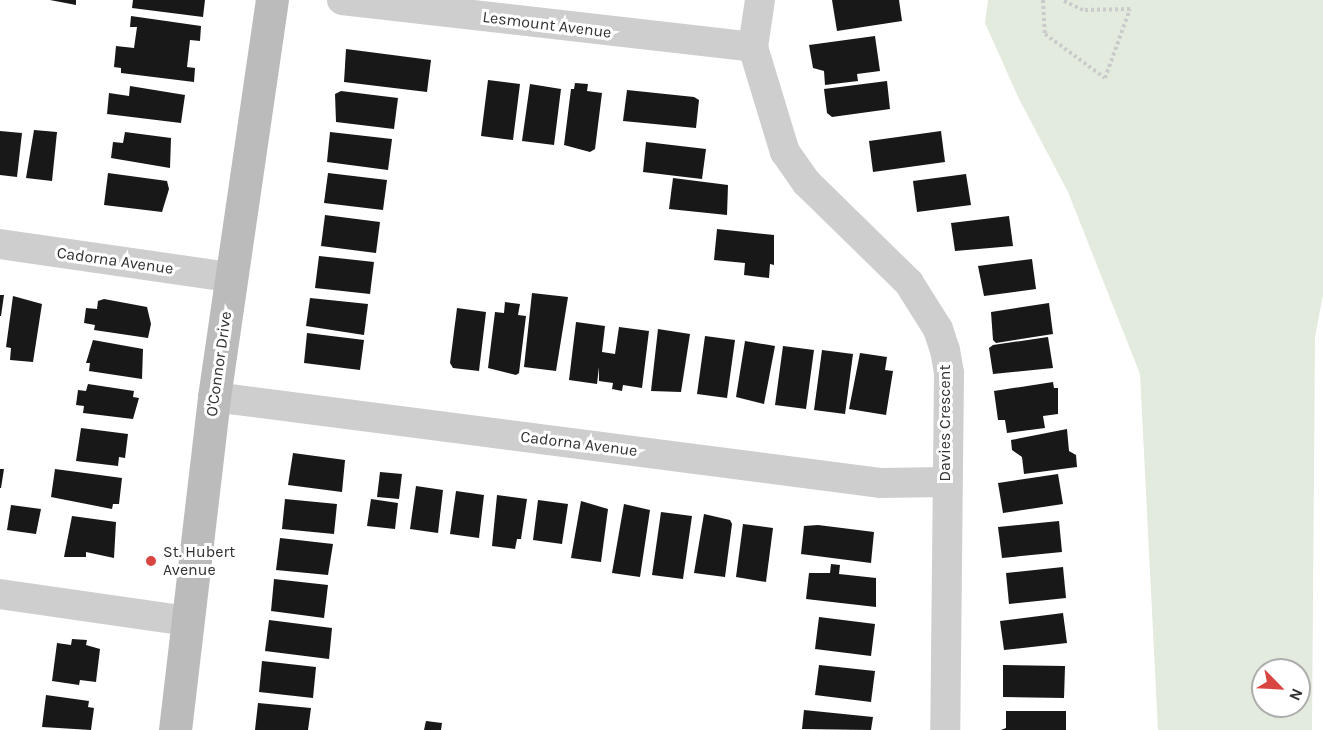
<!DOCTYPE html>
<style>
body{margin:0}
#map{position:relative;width:1323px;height:730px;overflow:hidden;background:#fff;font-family:Karla,sans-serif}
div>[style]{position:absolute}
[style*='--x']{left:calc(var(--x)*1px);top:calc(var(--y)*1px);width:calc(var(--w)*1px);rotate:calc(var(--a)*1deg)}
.green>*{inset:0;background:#e3eade}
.building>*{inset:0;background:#181818}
.path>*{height:4px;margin-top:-2px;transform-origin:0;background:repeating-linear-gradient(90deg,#cbcbcb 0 3px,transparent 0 6px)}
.street>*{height:30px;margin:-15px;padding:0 15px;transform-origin:15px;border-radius:15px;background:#cecece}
.secondary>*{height:33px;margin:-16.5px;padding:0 16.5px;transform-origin:16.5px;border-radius:16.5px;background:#bbb}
.dots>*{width:16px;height:16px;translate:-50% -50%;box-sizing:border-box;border:3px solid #fff;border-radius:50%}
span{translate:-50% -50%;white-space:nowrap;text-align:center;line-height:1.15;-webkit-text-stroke:6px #fff;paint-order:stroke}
.street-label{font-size:16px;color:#313131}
.poi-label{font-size:16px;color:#313131}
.left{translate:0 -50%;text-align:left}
.north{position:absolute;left:1251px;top:658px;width:60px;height:60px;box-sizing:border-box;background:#fff;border:2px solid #adadad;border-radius:50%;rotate:114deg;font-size:16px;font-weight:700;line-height:24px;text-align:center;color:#313131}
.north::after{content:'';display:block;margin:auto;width:21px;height:27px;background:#d94642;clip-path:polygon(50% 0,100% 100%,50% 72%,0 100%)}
</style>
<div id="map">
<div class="green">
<i style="clip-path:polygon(evenodd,988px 0,1323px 0,1323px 295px,1315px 337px,1312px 730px,1158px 730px,1140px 374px,1068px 192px,1019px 99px,985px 23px,988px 0,1263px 670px,1299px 670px,1299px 706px,1263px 706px,1263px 670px)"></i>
</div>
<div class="building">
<i style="clip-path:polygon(50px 0,76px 0,76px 5px)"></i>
<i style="clip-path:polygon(133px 0,205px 0,203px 17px,132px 8px)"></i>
<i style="clip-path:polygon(832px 0,899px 0,902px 21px,837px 31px)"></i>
<i style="clip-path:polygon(131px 16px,201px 26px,200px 41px,190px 40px,187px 67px,195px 68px,194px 82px,121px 73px,121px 68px,114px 67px,116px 46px,134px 48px,137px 27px,130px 27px)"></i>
<i style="clip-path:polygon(875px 36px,880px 71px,857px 74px,858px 81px,825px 85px,824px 71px,813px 68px,809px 45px)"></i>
<i style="clip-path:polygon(346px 49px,431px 60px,427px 92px,344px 82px)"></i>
<i style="clip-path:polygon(488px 80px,520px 84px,513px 140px,481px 136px)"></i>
<i style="clip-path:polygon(887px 81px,890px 109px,832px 117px,827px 113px,824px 89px)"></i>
<i style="clip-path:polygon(575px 83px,588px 84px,587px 91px,602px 93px,595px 149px,590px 152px,564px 145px,571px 89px,574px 89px)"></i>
<i style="clip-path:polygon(530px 84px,561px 89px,554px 145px,522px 141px)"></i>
<i style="clip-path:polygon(130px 86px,185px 95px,181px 123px,107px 114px,109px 93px,129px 96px)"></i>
<i style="clip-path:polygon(627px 90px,694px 97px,699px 100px,696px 128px,623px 121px)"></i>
<i style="clip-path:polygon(341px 91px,398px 98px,394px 129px,336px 122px,335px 94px)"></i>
<i style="clip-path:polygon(34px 130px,57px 132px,52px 181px,26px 178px)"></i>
<i style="clip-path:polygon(0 131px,22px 133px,17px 177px,0 175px)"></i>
<i style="clip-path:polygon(941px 131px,945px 162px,873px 172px,869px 141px)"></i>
<i style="clip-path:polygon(125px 132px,171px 138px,170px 168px,111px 158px,113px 142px,123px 143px)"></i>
<i style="clip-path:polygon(330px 132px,392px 139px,388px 170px,327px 162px)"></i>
<i style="clip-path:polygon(646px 142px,706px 149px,702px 179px,643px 172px)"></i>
<i style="clip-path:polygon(108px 173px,167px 181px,169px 189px,162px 212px,104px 205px)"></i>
<i style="clip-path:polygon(328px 173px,387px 180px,383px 210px,324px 203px)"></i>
<i style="clip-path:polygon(966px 174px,971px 205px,917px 212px,913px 181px)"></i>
<i style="clip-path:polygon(673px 178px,728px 185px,727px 215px,669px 209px)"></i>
<i style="clip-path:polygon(325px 215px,380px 222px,376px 253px,321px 246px)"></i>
<i style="clip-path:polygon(1009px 216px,1013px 246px,955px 251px,951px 223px)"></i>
<i style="clip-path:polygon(717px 229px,774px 235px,774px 265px,770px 264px,769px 278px,744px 275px,745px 263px,714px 260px)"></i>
<i style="clip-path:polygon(319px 256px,374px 262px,370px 294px,315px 288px)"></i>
<i style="clip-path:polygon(1032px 259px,1036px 289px,984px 296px,978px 266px)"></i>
<i style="clip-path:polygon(532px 293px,568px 297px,556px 371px,524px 367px)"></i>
<i style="clip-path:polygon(0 295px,4px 295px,1px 316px,0 316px)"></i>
<i style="clip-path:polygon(13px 296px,42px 304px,33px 362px,10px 360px,11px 348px,6px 347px)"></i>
<i style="clip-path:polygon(310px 298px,368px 304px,364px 335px,306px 326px)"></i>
<i style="clip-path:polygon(104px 299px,147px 307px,151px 324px,148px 338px,94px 330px,95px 325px,84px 323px,86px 308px,97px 309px,98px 301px)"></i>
<i style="clip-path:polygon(505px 302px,520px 304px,518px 315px,526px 316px,519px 373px,516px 375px,488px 368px,495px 312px,504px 313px)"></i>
<i style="clip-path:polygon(1049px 303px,1053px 334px,996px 343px,993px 340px,991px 312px)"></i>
<i style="clip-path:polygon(457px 308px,486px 312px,479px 371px,453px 368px,450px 363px)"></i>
<i style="clip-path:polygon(576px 322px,605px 326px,602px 352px,615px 354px,619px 327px,649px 331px,642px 388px,623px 385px,622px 391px,612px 389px,613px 383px,599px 381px,599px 367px,597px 384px,569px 380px)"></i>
<i style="clip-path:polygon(658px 329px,690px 334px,681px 392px,651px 391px)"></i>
<i style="clip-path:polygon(307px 333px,364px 340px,360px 370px,304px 363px)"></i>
<i style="clip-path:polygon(705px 336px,735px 340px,727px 398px,697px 394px)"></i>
<i style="clip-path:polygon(1048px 337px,1053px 368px,993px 374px,989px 348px,993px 345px)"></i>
<i style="clip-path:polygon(93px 340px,143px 349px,142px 379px,89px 371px,90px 363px,86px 363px)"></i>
<i style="clip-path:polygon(745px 341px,775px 346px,764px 404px,736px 397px)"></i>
<i style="clip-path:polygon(783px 346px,814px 350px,806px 409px,775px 405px)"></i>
<i style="clip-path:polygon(822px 350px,853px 354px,845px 414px,814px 410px)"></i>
<i style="clip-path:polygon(860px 353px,887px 357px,885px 370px,893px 371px,886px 415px,849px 409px)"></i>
<i style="clip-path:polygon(1053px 382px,1054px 388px,1058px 388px,1058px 414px,1043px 416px,1045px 428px,1007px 433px,1005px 420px,998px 420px,994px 391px)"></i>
<i style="clip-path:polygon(88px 384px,134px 391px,133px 397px,139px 398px,133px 419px,83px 413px,84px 406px,76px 405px,78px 390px,86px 391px)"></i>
<i style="clip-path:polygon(81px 428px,128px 434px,125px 458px,119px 457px,118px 466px,76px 461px)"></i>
<i style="clip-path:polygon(1067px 429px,1069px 451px,1076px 455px,1077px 467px,1024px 474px,1022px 457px,1012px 450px,1011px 440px)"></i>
<i style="clip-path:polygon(293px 453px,345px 460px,342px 492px,288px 485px)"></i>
<i style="clip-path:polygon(0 469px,4px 469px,1px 488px,0 488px)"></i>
<i style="clip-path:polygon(55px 469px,122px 478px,119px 504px,113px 504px,112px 509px,51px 497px)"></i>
<i style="clip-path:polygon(380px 472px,402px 474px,399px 499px,377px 497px)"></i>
<i style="clip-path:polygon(1058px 474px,1063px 504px,1003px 513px,998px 483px)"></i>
<i style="clip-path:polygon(416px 486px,443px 490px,438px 533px,410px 529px)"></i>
<i style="clip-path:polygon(456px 491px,484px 495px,479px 538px,450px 534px)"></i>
<i style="clip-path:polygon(497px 495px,527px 499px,521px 539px,517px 539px,515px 549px,492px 546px)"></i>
<i style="clip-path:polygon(285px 499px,337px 504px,334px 534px,282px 529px)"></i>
<i style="clip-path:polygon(371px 499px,398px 503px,395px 529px,367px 526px)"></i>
<i style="clip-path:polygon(538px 500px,568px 504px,562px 544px,533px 540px)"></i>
<i style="clip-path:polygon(581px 501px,608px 509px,601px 562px,571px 558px)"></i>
<i style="clip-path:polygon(624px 504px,650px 510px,640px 577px,612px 573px)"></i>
<i style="clip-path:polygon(11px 505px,41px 509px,36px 534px,7px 530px)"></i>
<i style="clip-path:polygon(661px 512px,692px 516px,683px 579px,652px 575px)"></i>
<i style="clip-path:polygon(704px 514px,730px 520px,732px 524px,725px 577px,694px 573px)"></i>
<i style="clip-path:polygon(72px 516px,116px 522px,114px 558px,86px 552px,86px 557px,64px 557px)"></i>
<i style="clip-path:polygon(1059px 521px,1062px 552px,1002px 558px,998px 527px)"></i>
<i style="clip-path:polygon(743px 524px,773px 528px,766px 582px,736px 577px)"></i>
<i style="clip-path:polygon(818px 525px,874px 532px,871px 563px,801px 554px,804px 526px)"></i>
<i style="clip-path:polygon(280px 538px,333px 544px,328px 575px,276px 570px)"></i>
<i style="clip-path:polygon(831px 564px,840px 565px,839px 574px,876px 578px,876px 607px,806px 599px,809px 573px,830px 573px)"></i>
<i style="clip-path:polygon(1063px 567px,1066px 598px,1009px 604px,1006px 573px)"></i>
<i style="clip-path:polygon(274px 579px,328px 585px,324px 618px,271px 611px)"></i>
<i style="clip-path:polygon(1063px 613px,1067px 643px,1004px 650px,1000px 621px)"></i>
<i style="clip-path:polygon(819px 617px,875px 624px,871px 656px,815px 649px)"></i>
<i style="clip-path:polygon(269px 620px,332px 628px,329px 659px,265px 651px)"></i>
<i style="clip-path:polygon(72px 639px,87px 640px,86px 645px,100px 649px,96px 682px,80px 680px,79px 685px,52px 681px,57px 643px,71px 645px)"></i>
<i style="clip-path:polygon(262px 661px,316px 667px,313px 698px,259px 692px)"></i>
<i style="clip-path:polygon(819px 665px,875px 671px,871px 702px,815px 695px)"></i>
<i style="clip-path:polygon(1003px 665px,1065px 666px,1064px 698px,1003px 697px)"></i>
<i style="clip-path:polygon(46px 695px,89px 701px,88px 707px,94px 708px,91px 730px,42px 727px)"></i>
<i style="clip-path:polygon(258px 703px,311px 708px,308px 730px,255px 730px)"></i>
<i style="clip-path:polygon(804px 710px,873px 717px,871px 730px,802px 729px)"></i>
<i style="clip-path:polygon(1006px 711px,1066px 711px,1066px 730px,1001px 730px,1006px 728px)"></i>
<i style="clip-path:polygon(426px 721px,442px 723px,441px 730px,424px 730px)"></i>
</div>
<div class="path">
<i style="--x:1043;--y:0;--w:34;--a:87"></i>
<i style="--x:1045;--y:34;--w:74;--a:36.3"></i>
<i style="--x:1105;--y:78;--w:73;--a:-70.1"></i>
<i style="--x:1130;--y:9;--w:47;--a:178.8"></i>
<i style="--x:1083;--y:10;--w:23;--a:-155"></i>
</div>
<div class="street">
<i style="--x:342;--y:0;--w:414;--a:6.5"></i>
<i style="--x:760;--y:0;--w:48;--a:98.5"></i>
<i style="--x:753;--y:47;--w:110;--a:73.1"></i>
<i style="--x:785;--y:152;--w:38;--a:55"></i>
<i style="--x:807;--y:183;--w:143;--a:44.4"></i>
<i style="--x:909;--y:283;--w:54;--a:57.8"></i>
<i style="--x:938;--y:329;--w:22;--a:72"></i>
<i style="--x:945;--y:350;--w:23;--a:80"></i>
<i style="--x:949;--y:373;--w:357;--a:90.6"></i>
<i style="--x:0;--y:244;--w:232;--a:8.2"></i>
<i style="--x:214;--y:397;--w:673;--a:7.35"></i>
<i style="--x:881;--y:483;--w:64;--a:-0.9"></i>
<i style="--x:0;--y:594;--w:190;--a:8.2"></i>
</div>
<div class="secondary">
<i style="--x:175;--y:730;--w:335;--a:-83.3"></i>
<i style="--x:214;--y:397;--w:401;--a:-81.7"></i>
</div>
<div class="dots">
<i style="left:151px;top:561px;background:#d94642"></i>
</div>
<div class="street-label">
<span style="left:547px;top:25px;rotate:7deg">Lesmount Avenue</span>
<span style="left:115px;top:261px;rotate:8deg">Cadorna Avenue</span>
<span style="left:219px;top:364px;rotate:-82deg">O'Connor Drive</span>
<span style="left:945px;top:423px;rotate:-90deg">Davies Crescent</span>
<span style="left:579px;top:444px;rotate:7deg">Cadorna Avenue</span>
</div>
<div class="poi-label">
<span class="left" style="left:163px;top:561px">St. Hubert<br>Avenue</span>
</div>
<div class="north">N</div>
</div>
